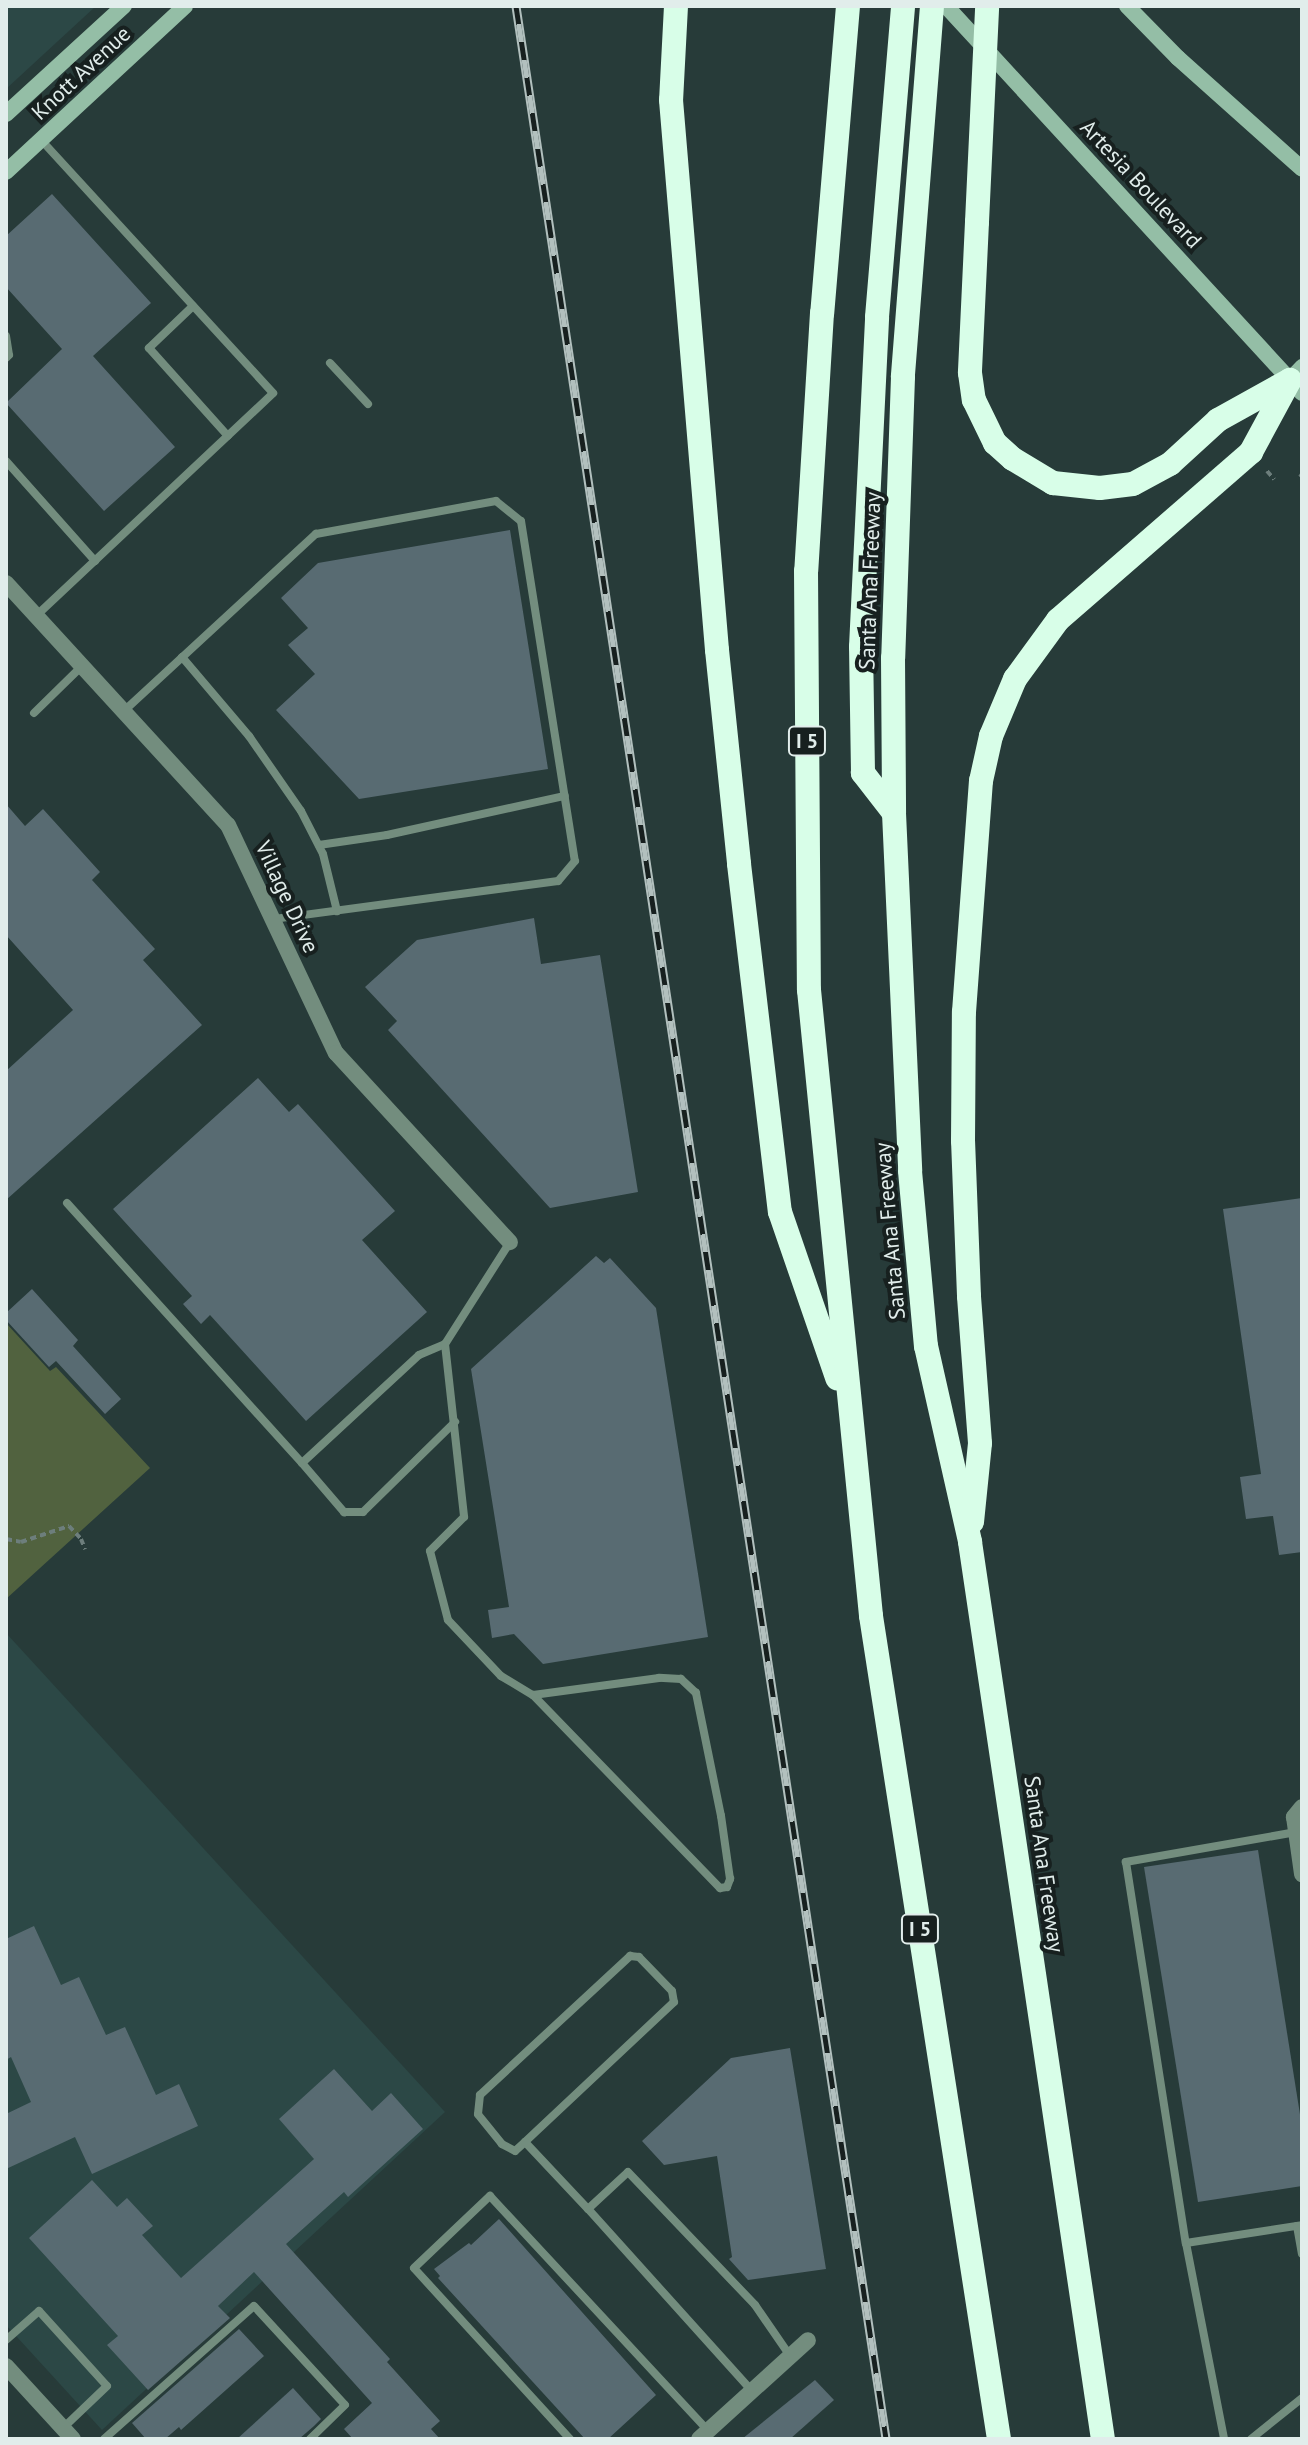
<!DOCTYPE html>
<style>
body{margin:0}
#map{position:relative;width:1308px;height:2445px;overflow:hidden;background:#273b39;font-family:"PT Sans",sans-serif}
div>[style]{position:absolute}
[style*='--x']{left:calc(var(--x)*1px);top:calc(var(--y)*1px);width:calc(var(--w)*1px);rotate:calc(var(--a)*1deg)}
.built>*{inset:0;background:#2c4846}
.green>*{inset:0;background:#51623f}
.building>*{inset:0;background:#586b72}
.path>*{height:4px;margin-top:-2px;transform-origin:0;background:repeating-linear-gradient(90deg,#6d7e7c 0 6px,transparent 0 10px)}
.lane>*{height:8px;margin:-4px;padding:0 4px;transform-origin:4px;border-radius:4px;background:#738d7e}
.street>*{height:16px;margin:-8px;padding:0 8px;transform-origin:8px;border-radius:8px;background:#738d7e}
.secondary>*{height:16px;margin:-8px;padding:0 8px;transform-origin:8px;border-radius:8px;background:#94bea6}
.highway>*{height:24px;margin:-12px;padding:0 12px;transform-origin:12px;border-radius:12px;background:#d8fee8}
.rail>*{height:9px;margin-top:-4.5px;transform-origin:0;background:repeating-linear-gradient(90deg,#17201f 0 18px,#b2c0be 0 36px);box-sizing:border-box;border-block:2px solid #b2c0be}
.highway-bridge>*{height:24px;margin:-12px;padding:0 12px;transform-origin:12px;border-radius:12px;background:#d8fee8}
span{translate:-50% -50%;white-space:nowrap;text-align:center;line-height:1.15;-webkit-text-stroke:8px #17201f;paint-order:stroke}
.shield-label span{padding:2px 6px;background:#17201f;border:2px solid;border-radius:6px;-webkit-text-stroke-width:0}
.shield-label{font-size:20px;color:#e1edeb;font-weight:700}
.street-label{font-size:22px;color:#e1edeb}
.frame{position:absolute;inset:0;border:8px solid #e1edeb;pointer-events:none}
</style>
<div id="map">
<div class="built">
<i style="clip-path:polygon(6px 6px,96px 6px,6px 89px)"></i>
<i style="clip-path:polygon(6px 1633px,445px 2112px,102px 2430px,6px 2325px)"></i>
</div>
<div class="green">
<i style="clip-path:polygon(6px 1323px,50px 1371px,56px 1367px,150px 1468px,6px 1599px)"></i>
</div>
<div class="building">
<i style="clip-path:polygon(52px 194px,151px 303px,93px 356px,175px 447px,104px 511px,6px 403px,62px 349px,6px 287px,6px 236px)"></i>
<i style="clip-path:polygon(510px 530px,548px 769px,359px 799px,276px 710px,315px 674px,288px 645px,308px 628px,281px 598px,318px 563px)"></i>
<i style="clip-path:polygon(6px 804px,25px 826px,43px 809px,100px 872px,92px 880px,155px 949px,143px 960px,202px 1025px,6px 1200px,6px 1071px,73px 1010px,6px 935px)"></i>
<i style="clip-path:polygon(534px 918px,541px 964px,600px 955px,638px 1192px,550px 1208px,388px 1030px,397px 1021px,365px 987px,417px 940px)"></i>
<i style="clip-path:polygon(258px 1078px,289px 1112px,298px 1104px,395px 1211px,362px 1240px,427px 1312px,306px 1421px,210px 1315px,201px 1324px,183px 1304px,192px 1296px,113px 1209px)"></i>
<i style="clip-path:polygon(1302px 1198px,1302px 1552px,1279px 1555px,1273px 1516px,1246px 1519px,1240px 1477px,1261px 1474px,1223px 1209px)"></i>
<i style="clip-path:polygon(596px 1256px,604px 1263px,610px 1258px,656px 1308px,708px 1637px,543px 1664px,514px 1634px,492px 1638px,488px 1610px,509px 1607px,471px 1369px)"></i>
<i style="clip-path:polygon(32px 1289px,78px 1340px,73px 1346px,121px 1399px,105px 1414px,56px 1361px,49px 1367px,6px 1320px,6px 1313px)"></i>
<i style="clip-path:polygon(1258px 1850px,1302px 2127px,1302px 2186px,1198px 2202px,1144px 1867px)"></i>
<i style="clip-path:polygon(34px 1926px,61px 1985px,79px 1977px,106px 2035px,125px 2027px,156px 2095px,179px 2084px,198px 2126px,92px 2174px,75px 2137px,6px 2169px,6px 2114px,31px 2102px,11px 2057px,6px 2060px,6px 1939px)"></i>
<i style="clip-path:polygon(790px 2048px,826px 2269px,748px 2280px,729px 2259px,732px 2257px,717px 2156px,664px 2165px,642px 2141px,731px 2058px)"></i>
<i style="clip-path:polygon(334px 2069px,372px 2111px,391px 2093px,423px 2129px,348px 2197px,344px 2192px,286px 2244px,390px 2359px,387px 2362px,440px 2421px,431px 2429px,440px 2439px,353px 2439px,344px 2429px,372px 2403px,254px 2272px,218px 2306px,230px 2318px,148px 2390px,107px 2345px,118px 2336px,29px 2238px,92px 2180px,117px 2207px,127px 2198px,153px 2226px,142px 2235px,181px 2278px,314px 2159px,279px 2119px)"></i>
<i style="clip-path:polygon(499px 2219px,656px 2395px,608px 2439px,585px 2439px,438px 2278px,440px 2276px,434px 2269px,469px 2243px,471px 2245px)"></i>
<i style="clip-path:polygon(239px 2329px,264px 2356px,181px 2430px,179px 2427px,165px 2439px,146px 2439px,132px 2423px)"></i>
<i style="clip-path:polygon(815px 2380px,834px 2400px,790px 2439px,742px 2439px)"></i>
<i style="clip-path:polygon(293px 2388px,321px 2419px,314px 2426px,299px 2439px,237px 2439px)"></i>
</div>
<div class="path">
<i style="--x:1267;--y:471;--w:11;--a:49"></i>
<i style="--x:1300;--y:477;--w:4;--a:-56"></i>
<i style="--x:6;--y:1539;--w:15;--a:11"></i>
<i style="--x:21;--y:1542;--w:51;--a:-18.4"></i>
<i style="--x:69;--y:1526;--w:18;--a:47"></i>
<i style="--x:81;--y:1539;--w:11;--a:68"></i>
</div>
<div class="lane">
<i style="--x:193;--y:306;--w:61;--a:136.3"></i>
<i style="--x:149;--y:348;--w:118;--a:48.1"></i>
<i style="--x:6;--y:336;--w:19;--a:81"></i>
<i style="--x:9;--y:355;--w:4;--a:135"></i>
<i style="--x:330;--y:363;--w:56;--a:47.2"></i>
<i style="--x:6;--y:461;--w:134;--a:48.3"></i>
<i style="--x:37;--y:615;--w:324;--a:-43.2"></i>
<i style="--x:273;--y:393;--w:343;--a:-132.5"></i>
<i style="--x:182;--y:657;--w:104;--a:49.7"></i>
<i style="--x:249;--y:736;--w:91;--a:55.3"></i>
<i style="--x:301;--y:811;--w:48;--a:62.9"></i>
<i style="--x:323;--y:854;--w:59;--a:76.2"></i>
<i style="--x:125;--y:710;--w:260;--a:-42.7"></i>
<i style="--x:316;--y:534;--w:183;--a:-10.4"></i>
<i style="--x:496;--y:501;--w:32;--a:39"></i>
<i style="--x:521;--y:521;--w:344;--a:81"></i>
<i style="--x:575;--y:861;--w:26;--a:130"></i>
<i style="--x:558;--y:881;--w:288;--a:172.4"></i>
<i style="--x:34;--y:713;--w:67;--a:-44.4"></i>
<i style="--x:319;--y:845;--w:69;--a:-8.4"></i>
<i style="--x:387;--y:835;--w:182;--a:-12.4"></i>
<i style="--x:67;--y:1203;--w:350;--a:47.9"></i>
<i style="--x:302;--y:1463;--w:159;--a:-42.7"></i>
<i style="--x:419;--y:1355;--w:28;--a:-23"></i>
<i style="--x:510;--y:1242;--w:121;--a:122.5"></i>
<i style="--x:445;--y:1344;--w:174;--a:83.7"></i>
<i style="--x:464;--y:1517;--w:48;--a:135"></i>
<i style="--x:430;--y:1551;--w:71;--a:75.4"></i>
<i style="--x:448;--y:1620;--w:77;--a:46.6"></i>
<i style="--x:501;--y:1676;--w:37;--a:31"></i>
<i style="--x:533;--y:1695;--w:269;--a:45.9"></i>
<i style="--x:720;--y:1888;--w:7;--a:-8"></i>
<i style="--x:727;--y:1887;--w:9;--a:-69"></i>
<i style="--x:730;--y:1879;--w:64;--a:-98.1"></i>
<i style="--x:721;--y:1816;--w:126;--a:-101.5"></i>
<i style="--x:696;--y:1693;--w:21;--a:-137"></i>
<i style="--x:681;--y:1679;--w:22;--a:-177"></i>
<i style="--x:659;--y:1678;--w:127;--a:172.3"></i>
<i style="--x:302;--y:1463;--w:65;--a:49.4"></i>
<i style="--x:344;--y:1512;--w:19;--a:0"></i>
<i style="--x:363;--y:1512;--w:129;--a:-44.4"></i>
<i style="--x:1296;--y:1832;--w:173;--a:170"></i>
<i style="--x:1126;--y:1862;--w:386;--a:81.1"></i>
<i style="--x:1186;--y:2243;--w:117;--a:-8.8"></i>
<i style="--x:525;--y:2142;--w:13;--a:138"></i>
<i style="--x:515;--y:2151;--w:15;--a:-152"></i>
<i style="--x:502;--y:2144;--w:38;--a:-129"></i>
<i style="--x:478;--y:2114;--w:19;--a:-84"></i>
<i style="--x:480;--y:2095;--w:205;--a:-42.8"></i>
<i style="--x:630;--y:1956;--w:9;--a:6"></i>
<i style="--x:639;--y:1957;--w:47;--a:45.9"></i>
<i style="--x:672;--y:1991;--w:11;--a:80"></i>
<i style="--x:674;--y:2002;--w:204;--a:136.8"></i>
<i style="--x:525;--y:2142;--w:92;--a:46.8"></i>
<i style="--x:1297;--y:2226;--w:28;--a:80"></i>
<i style="--x:1186;--y:2243;--w:200;--a:79"></i>
<i style="--x:6;--y:2340;--w:44;--a:-41.3"></i>
<i style="--x:39;--y:2311;--w:101;--a:47.8"></i>
<i style="--x:107;--y:2386;--w:61;--a:136.3"></i>
<i style="--x:752;--y:2391;--w:245;--a:-132"></i>
<i style="--x:588;--y:2209;--w:54;--a:-42.8"></i>
<i style="--x:628;--y:2172;--w:184;--a:46.3"></i>
<i style="--x:755;--y:2305;--w:62;--a:55.5"></i>
<i style="--x:104;--y:2439;--w:200;--a:-41.6"></i>
<i style="--x:254;--y:2306;--w:134;--a:47.4"></i>
<i style="--x:345;--y:2405;--w:49;--a:135.8"></i>
<i style="--x:570;--y:2439;--w:231;--a:-132.4"></i>
<i style="--x:414;--y:2268;--w:105;--a:-43.5"></i>
<i style="--x:490;--y:2196;--w:321;--a:47.1"></i>
<i style="--x:1251;--y:2439;--w:65;--a:-38.8"></i>
</div>
<div class="street">
<i style="--x:6;--y:583;--w:328;--a:47.5"></i>
<i style="--x:228;--y:825;--w:252;--a:64.7"></i>
<i style="--x:336;--y:1053;--w:257;--a:47.4"></i>
<i style="--x:1302;--y:1807;--w:13;--a:129"></i>
<i style="--x:1294;--y:1817;--w:58;--a:82"></i>
<i style="--x:6;--y:2366;--w:99;--a:47.5"></i>
<i style="--x:699;--y:2439;--w:147;--a:-42.2"></i>
</div>
<div class="secondary">
<i style="--x:946;--y:6;--w:526;--a:47.39"></i>
<i style="--x:1127;--y:6;--w:73;--a:45.6"></i>
<i style="--x:1178;--y:58;--w:166;--a:41.8"></i>
<i style="--x:6;--y:114;--w:160;--a:-42.5"></i>
<i style="--x:6;--y:172;--w:244;--a:-42.8"></i>
<i style="--x:1290;--y:380;--w:18;--a:-47"></i>
</div>
<div class="highway">
<i style="--x:676;--y:6;--w:94;--a:93"></i>
<i style="--x:671;--y:100;--w:552;--a:85.22"></i>
<i style="--x:717;--y:650;--w:215;--a:84.1"></i>
<i style="--x:739;--y:864;--w:350;--a:83.3"></i>
<i style="--x:780;--y:1212;--w:176;--a:71"></i>
<i style="--x:848;--y:6;--w:308;--a:94.8"></i>
<i style="--x:822;--y:313;--w:258;--a:93.5"></i>
<i style="--x:806;--y:571;--w:419;--a:89.6"></i>
<i style="--x:809;--y:990;--w:629;--a:84.34"></i>
<i style="--x:871;--y:1616;--w:833;--a:81.16"></i>
<i style="--x:932;--y:6;--w:372;--a:94.5"></i>
<i style="--x:903;--y:377;--w:281;--a:92"></i>
<i style="--x:893;--y:658;--w:155;--a:89.6"></i>
<i style="--x:894;--y:813;--w:358;--a:87.4"></i>
<i style="--x:910;--y:1171;--w:176;--a:84.8"></i>
<i style="--x:926;--y:1346;--w:201;--a:77.3"></i>
<i style="--x:970;--y:1542;--w:907;--a:81.57"></i>
<i style="--x:977;--y:222;--w:151;--a:92.7"></i>
<i style="--x:970;--y:373;--w:27;--a:82"></i>
<i style="--x:974;--y:400;--w:48;--a:64"></i>
<i style="--x:995;--y:443;--w:24;--a:42"></i>
<i style="--x:1013;--y:459;--w:47;--a:31"></i>
<i style="--x:1053;--y:483;--w:47;--a:6.1"></i>
<i style="--x:1100;--y:488;--w:33;--a:-7"></i>
<i style="--x:1133;--y:484;--w:42;--a:-28.4"></i>
<i style="--x:1170;--y:464;--w:65;--a:-42.5"></i>
<i style="--x:1218;--y:420;--w:82;--a:-29.1"></i>
<i style="--x:894;--y:813;--w:51;--a:-127.8"></i>
<i style="--x:863;--y:773;--w:126;--a:-90.9"></i>
<i style="--x:861;--y:647;--w:330;--a:-87.2"></i>
<i style="--x:877;--y:317;--w:312;--a:-85.2"></i>
<i style="--x:972;--y:1522;--w:79;--a:-84.2"></i>
<i style="--x:980;--y:1443;--w:147;--a:-94.3"></i>
<i style="--x:969;--y:1296;--w:155;--a:-92.2"></i>
<i style="--x:963;--y:1141;--w:129;--a:-89.6"></i>
<i style="--x:964;--y:1012;--w:232;--a:-85.8"></i>
<i style="--x:981;--y:781;--w:46;--a:-77.5"></i>
<i style="--x:991;--y:736;--w:62;--a:-67.2"></i>
<i style="--x:1015;--y:679;--w:73;--a:-53.9"></i>
<i style="--x:1058;--y:620;--w:256;--a:-41"></i>
<i style="--x:1251;--y:452;--w:82;--a:-61.6"></i>
</div>
<div class="rail">
<i style="--x:516;--y:6;--w:2461;--a:81.35"></i>
</div>
<div class="highway-bridge">
<i style="--x:977;--y:222;--w:216;--a:-87.3"></i>
</div>
<div class="shield-label">
<span style="left:807px;top:741px">I 5</span>
<span style="left:920px;top:1929px">I 5</span>
</div>
<div class="street-label">
<span style="left:81px;top:73px;rotate:-43deg">Knott Avenue</span>
<span style="left:1141px;top:184px;rotate:47deg">Artesia Boulevard</span>
<span style="left:870px;top:581px;rotate:-88deg">Santa Ana Freeway</span>
<span style="left:287px;top:897px;rotate:65deg">Village Drive</span>
<span style="left:890px;top:1231px;rotate:-95deg">Santa Ana Freeway</span>
<span style="left:1044px;top:1864px;rotate:82deg">Santa Ana Freeway</span>
</div>
<div class="frame"></div>
</div>
